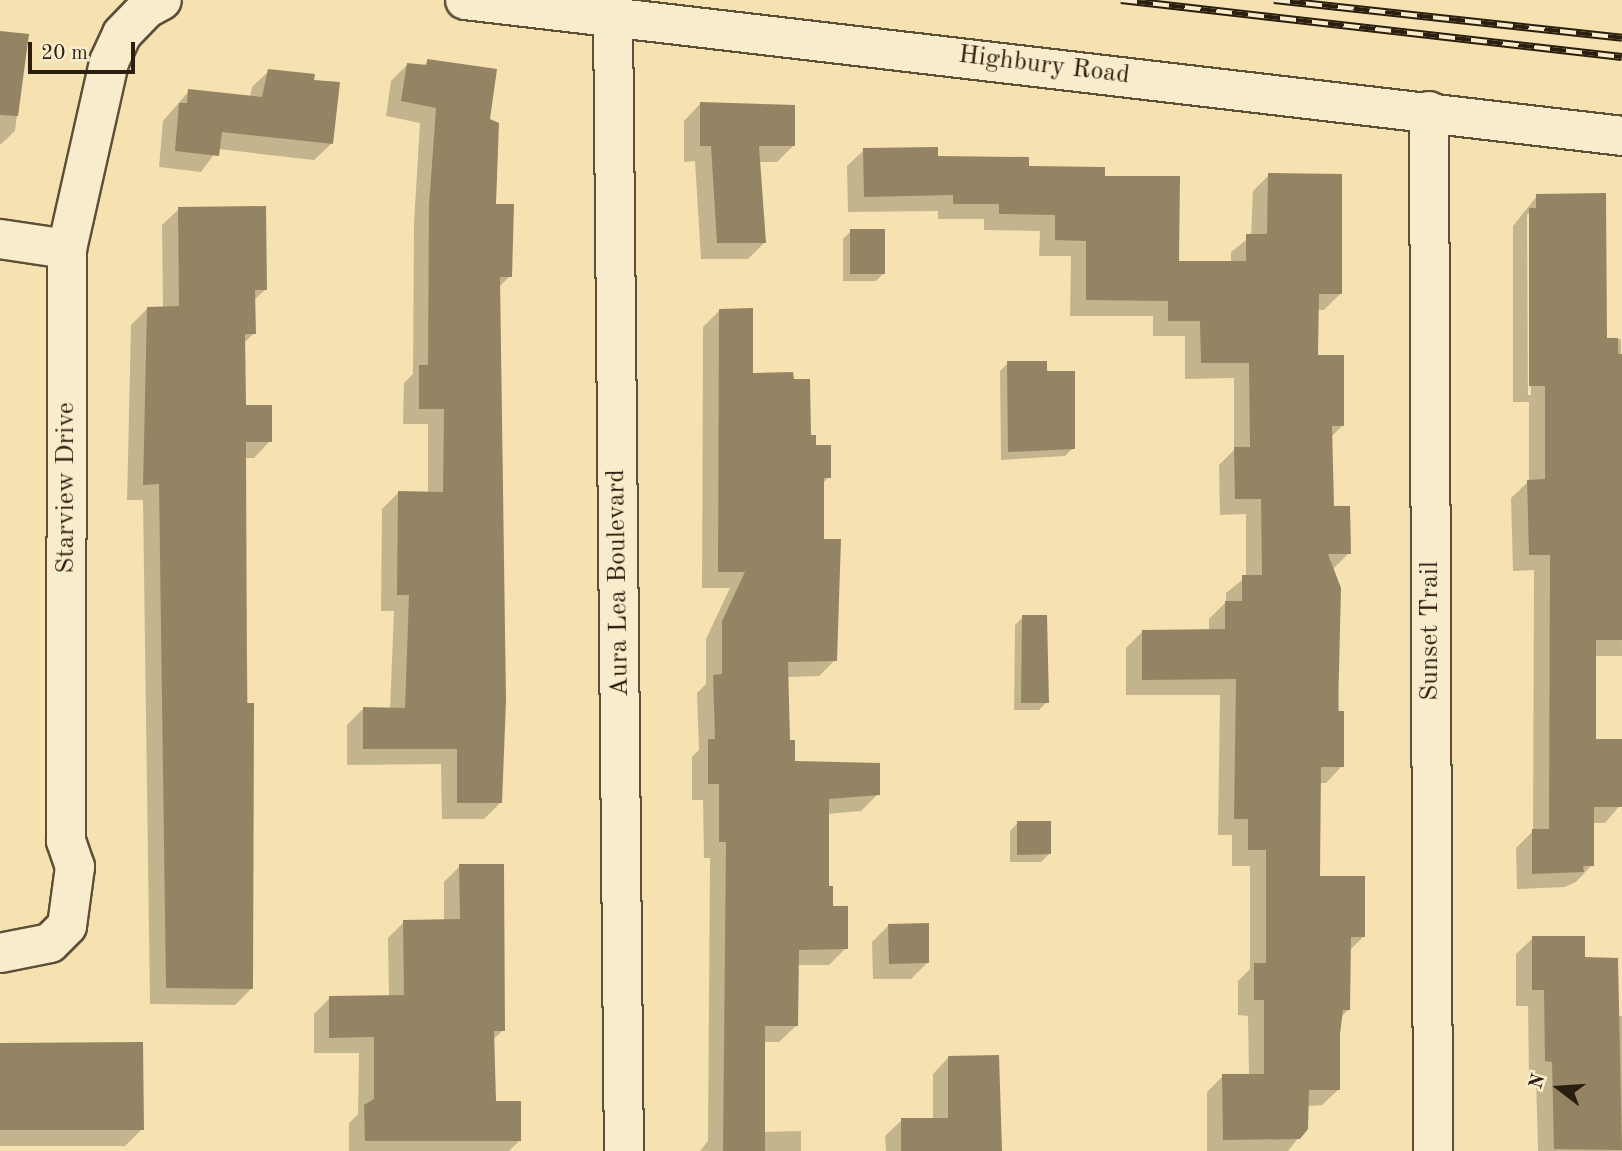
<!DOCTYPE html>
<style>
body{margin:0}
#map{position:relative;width:1622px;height:1151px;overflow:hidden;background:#f6e1b1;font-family:"Old Standard TT",serif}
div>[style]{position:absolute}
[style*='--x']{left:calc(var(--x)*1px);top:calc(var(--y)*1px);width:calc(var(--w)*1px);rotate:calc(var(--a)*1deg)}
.shadow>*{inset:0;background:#0003}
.building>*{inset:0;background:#948463}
.roads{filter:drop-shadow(2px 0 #5d5038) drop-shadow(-2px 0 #5d5038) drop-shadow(0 2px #5d5038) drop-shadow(0 -2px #5d5038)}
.minor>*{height:38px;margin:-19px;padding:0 19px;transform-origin:19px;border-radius:19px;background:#f9eccc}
.rail>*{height:8px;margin-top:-4px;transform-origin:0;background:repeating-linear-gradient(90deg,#f9eccc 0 16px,#2a1f0f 0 32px);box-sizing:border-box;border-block:2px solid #2a1f0f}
span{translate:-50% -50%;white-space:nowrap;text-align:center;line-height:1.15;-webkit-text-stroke:6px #f9eccc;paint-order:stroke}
.street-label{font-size:26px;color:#2a1f0f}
.north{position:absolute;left:1524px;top:1053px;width:70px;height:70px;-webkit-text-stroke:5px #f9eccc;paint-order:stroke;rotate:287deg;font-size:19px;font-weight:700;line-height:28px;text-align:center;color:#2a1f0f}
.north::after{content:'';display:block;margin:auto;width:24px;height:32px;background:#2a1f0f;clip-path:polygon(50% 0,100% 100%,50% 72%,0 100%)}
.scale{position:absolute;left:28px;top:42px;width:107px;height:32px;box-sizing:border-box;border:4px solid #2a1f0f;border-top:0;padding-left:9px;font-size:21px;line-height:24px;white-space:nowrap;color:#2a1f0f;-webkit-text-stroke:5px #f9eccc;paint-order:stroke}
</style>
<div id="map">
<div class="shadow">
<i style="clip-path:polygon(0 32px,27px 36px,15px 131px,0 145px)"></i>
<i style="clip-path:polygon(428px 61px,488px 120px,495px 206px,510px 276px,499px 287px,500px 803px,484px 819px,442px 819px,441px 764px,347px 765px,347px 725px,363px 709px,390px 709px,394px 611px,381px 611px,382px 509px,398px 493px,428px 493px,428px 424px,403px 424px,404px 383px,413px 374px,414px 223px,420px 123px,386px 116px,391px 81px,407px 65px,422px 67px)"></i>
<i style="clip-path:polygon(269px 71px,312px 81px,331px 144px,314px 160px,218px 149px,201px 172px,159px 167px,163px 121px,189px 91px,250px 98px,252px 87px)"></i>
<i style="clip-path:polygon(700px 104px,794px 145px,777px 162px,758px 162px,764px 243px,748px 259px,701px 259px,695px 161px,684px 162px,684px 121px)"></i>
<i style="clip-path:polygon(864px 150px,1103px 177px,1177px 263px,1231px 263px,1231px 252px,1251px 236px,1253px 191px,1269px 175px,1340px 294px,1324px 310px,1317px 310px,1316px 357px,1342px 426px,1331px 437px,1332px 508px,1349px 553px,1332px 570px,1342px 766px,1326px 783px,1319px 783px,1319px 878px,1363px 937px,1349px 951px,1349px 1009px,1340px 1018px,1339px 1089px,1322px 1105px,1307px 1106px,1306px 1128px,1288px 1151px,1207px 1151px,1207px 1092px,1223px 1076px,1249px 1076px,1248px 1016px,1238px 1015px,1238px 981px,1250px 969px,1250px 866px,1232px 866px,1232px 835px,1218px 835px,1220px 695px,1126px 695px,1126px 648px,1142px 632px,1209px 631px,1209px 619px,1226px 602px,1226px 593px,1246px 577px,1246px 514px,1220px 515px,1219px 465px,1234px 450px,1234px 378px,1185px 379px,1185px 336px,1153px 336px,1153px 316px,1070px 316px,1071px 256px,1039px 256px,1040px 231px,984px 230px,984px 219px,938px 219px,938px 211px,848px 212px,847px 166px)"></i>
<i style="clip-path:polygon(evenodd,1537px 196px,1605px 340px,1621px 339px,1622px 656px,1594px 656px,1594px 741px,1622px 782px,1622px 803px,1605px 823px,1592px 823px,1592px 865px,1576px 882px,1565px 887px,1517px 889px,1516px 848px,1533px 831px,1534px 570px,1513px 571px,1511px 498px,1529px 481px,1529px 402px,1513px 402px,1513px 226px,1537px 196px,1531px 211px,1531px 395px,1528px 395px,1527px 215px,1531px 211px)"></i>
<i style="clip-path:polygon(179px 209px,265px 290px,253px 301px,254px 333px,243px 344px,244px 407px,270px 441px,254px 458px,244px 458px,252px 988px,235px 1005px,150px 1004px,143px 500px,127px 500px,131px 325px,147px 309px,163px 309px,162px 225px)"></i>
<i style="clip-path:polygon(851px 231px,884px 273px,876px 281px,843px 281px,843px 239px)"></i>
<i style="clip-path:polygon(720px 310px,751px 375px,809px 437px,829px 477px,822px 484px,822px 541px,835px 660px,819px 676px,787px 677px,788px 742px,793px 763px,878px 794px,861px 811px,827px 814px,828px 887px,846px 948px,829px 965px,797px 965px,796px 1026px,779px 1042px,763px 1042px,763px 1132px,801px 1131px,801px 1151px,700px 1151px,708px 1141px,710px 858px,704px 858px,703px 800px,692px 800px,692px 757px,699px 750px,697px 693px,706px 684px,706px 639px,730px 588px,702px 588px,703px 327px)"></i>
<i style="clip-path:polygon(1008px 363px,1046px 373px,1073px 448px,1065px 456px,1001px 460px,1000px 371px)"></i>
<i style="clip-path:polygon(1023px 617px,1047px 702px,1039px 710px,1014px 710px,1015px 625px)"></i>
<i style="clip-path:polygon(1018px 823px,1049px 854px,1041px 862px,1010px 862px,1010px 831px)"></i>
<i style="clip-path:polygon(460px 866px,503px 1030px,492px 1041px,494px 1103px,520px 1140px,509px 1151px,349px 1151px,349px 1123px,358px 1114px,359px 1053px,314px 1053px,314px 1014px,330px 998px,389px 997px,388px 938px,404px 922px,444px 921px,444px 882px)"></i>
<i style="clip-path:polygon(888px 926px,928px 962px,911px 979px,873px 979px,872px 942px)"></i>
<i style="clip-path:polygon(1533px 938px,1583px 959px,1616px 1016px,1622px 1016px,1622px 1151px,1538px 1151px,1536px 1077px,1529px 1077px,1528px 1006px,1516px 1006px,1516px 954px)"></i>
<i style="clip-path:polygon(0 1045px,142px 1129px,125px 1146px,0 1146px)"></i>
<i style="clip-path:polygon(949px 1057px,1000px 1151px,886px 1151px,885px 1136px,902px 1120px,933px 1119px,933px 1074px)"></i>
</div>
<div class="building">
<i style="clip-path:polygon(0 31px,29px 34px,18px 116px,0 115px)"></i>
<i style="clip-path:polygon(427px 59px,497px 69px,490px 119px,499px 123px,496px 204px,514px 204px,512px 277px,500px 277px,506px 701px,502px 803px,457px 803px,457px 749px,363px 749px,363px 707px,405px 708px,409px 595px,397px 595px,398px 491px,443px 492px,444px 409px,419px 409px,419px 365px,428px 365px,429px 206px,436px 108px,401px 101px,407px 63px,427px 65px)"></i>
<i style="clip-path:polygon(268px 69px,315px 74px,314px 80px,340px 82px,333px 144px,222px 132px,219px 156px,175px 151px,179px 103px,187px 103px,188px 89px,262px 97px)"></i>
<i style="clip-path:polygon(700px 102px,795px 105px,795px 146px,759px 146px,766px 243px,717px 243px,711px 146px,700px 146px)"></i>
<i style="clip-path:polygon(938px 147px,938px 156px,1029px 157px,1029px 166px,1105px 167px,1105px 176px,1180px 176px,1179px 261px,1246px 261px,1246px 234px,1267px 234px,1268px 173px,1342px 174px,1342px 294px,1319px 294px,1318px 355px,1344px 355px,1344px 426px,1332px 426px,1334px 506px,1350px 506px,1351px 554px,1328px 554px,1341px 588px,1338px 711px,1344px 711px,1344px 767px,1321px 767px,1320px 876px,1365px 876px,1365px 937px,1351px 937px,1350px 1010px,1343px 1010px,1340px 1034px,1340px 1090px,1309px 1090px,1308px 1129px,1300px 1139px,1223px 1140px,1222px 1074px,1264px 1074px,1264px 1000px,1254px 1000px,1254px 963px,1266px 963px,1266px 850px,1248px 850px,1248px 819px,1234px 819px,1236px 679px,1142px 680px,1142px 630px,1225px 629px,1225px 601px,1242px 601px,1242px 575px,1262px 575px,1261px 499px,1235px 499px,1234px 447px,1250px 447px,1249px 363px,1201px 363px,1200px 321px,1168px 321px,1168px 301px,1086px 300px,1086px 241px,1055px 240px,1055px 215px,999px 214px,999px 204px,953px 204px,953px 195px,864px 197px,863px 148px)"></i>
<i style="clip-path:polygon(1606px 193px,1607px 338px,1618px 338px,1618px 354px,1622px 354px,1622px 640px,1596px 640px,1596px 739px,1622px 739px,1622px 807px,1594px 807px,1594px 866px,1583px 866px,1584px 872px,1532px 874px,1532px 829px,1549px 829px,1550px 555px,1529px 555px,1527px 480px,1545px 479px,1545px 386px,1529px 386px,1529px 208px,1536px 208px,1536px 194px)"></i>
<i style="clip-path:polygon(266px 206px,267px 290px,255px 290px,256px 334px,245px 334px,246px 405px,272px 405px,272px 442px,246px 442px,247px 703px,254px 703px,253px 989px,166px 988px,159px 484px,143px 485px,147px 307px,179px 306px,178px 207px)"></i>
<i style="clip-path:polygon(850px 229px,885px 229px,885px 274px,850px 274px)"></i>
<i style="clip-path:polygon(753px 308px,753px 373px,793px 372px,794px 379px,810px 379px,811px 435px,816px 435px,816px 445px,831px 445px,831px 478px,824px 478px,824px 539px,841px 539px,837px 661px,788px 662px,790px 740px,795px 740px,795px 761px,880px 763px,880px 795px,829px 799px,829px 886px,833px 886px,833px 906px,848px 906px,848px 949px,799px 950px,798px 1026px,765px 1026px,765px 1151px,723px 1151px,726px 842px,719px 842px,719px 784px,708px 784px,708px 739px,715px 739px,713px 675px,722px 674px,722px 621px,745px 572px,718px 572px,719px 309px)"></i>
<i style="clip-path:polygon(1007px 361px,1047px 361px,1047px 371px,1075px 371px,1075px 449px,1008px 452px)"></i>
<i style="clip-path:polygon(1022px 615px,1047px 615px,1049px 703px,1021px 703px)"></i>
<i style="clip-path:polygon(1017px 821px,1051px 821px,1051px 854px,1017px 855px)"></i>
<i style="clip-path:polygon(459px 864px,504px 864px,505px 1031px,494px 1031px,496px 1101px,521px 1101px,521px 1141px,365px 1141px,364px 1105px,374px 1099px,374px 1037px,329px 1038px,329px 996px,404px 995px,403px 920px,460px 919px)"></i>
<i style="clip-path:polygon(929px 923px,929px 963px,889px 964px,888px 924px)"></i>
<i style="clip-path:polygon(1532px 936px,1585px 936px,1585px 957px,1618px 958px,1622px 1150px,1554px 1149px,1552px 1062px,1545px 1061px,1544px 990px,1532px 990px)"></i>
<i style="clip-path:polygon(143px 1042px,144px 1130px,0 1130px,0 1043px)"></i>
<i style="clip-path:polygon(999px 1055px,1002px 1151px,901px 1151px,901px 1118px,948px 1118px,948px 1056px)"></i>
</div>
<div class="roads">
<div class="minor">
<i style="--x:465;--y:0;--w:1165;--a:6.7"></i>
<i style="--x:613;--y:15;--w:1136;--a:89.45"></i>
<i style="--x:1429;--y:111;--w:1040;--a:89.78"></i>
<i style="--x:0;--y:239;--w:68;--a:8.5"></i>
<i style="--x:0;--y:953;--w:51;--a:-11.3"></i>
<i style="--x:50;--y:943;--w:24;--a:-45"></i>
<i style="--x:67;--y:926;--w:60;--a:-82.3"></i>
<i style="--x:75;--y:867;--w:28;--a:-109"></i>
<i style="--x:66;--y:841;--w:592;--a:-89.9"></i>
<i style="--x:67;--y:249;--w:192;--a:-77.3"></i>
<i style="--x:109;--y:62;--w:31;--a:-65"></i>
<i style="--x:122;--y:34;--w:35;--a:-46"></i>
<i style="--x:146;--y:9;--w:18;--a:-29"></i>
</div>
</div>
<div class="rail">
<i style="--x:1121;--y:0;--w:504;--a:6.49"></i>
<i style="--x:1274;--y:0;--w:350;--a:6.2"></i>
</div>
<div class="street-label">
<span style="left:1044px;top:66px;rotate:7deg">Highbury Road</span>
<span style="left:67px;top:488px;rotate:-90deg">Starview Drive</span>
<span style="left:619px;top:583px;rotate:-91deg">Aura Lea Boulevard</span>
<span style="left:1431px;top:631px;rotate:-90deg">Sunset Trail</span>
</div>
<div class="north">N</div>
<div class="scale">20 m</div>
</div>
